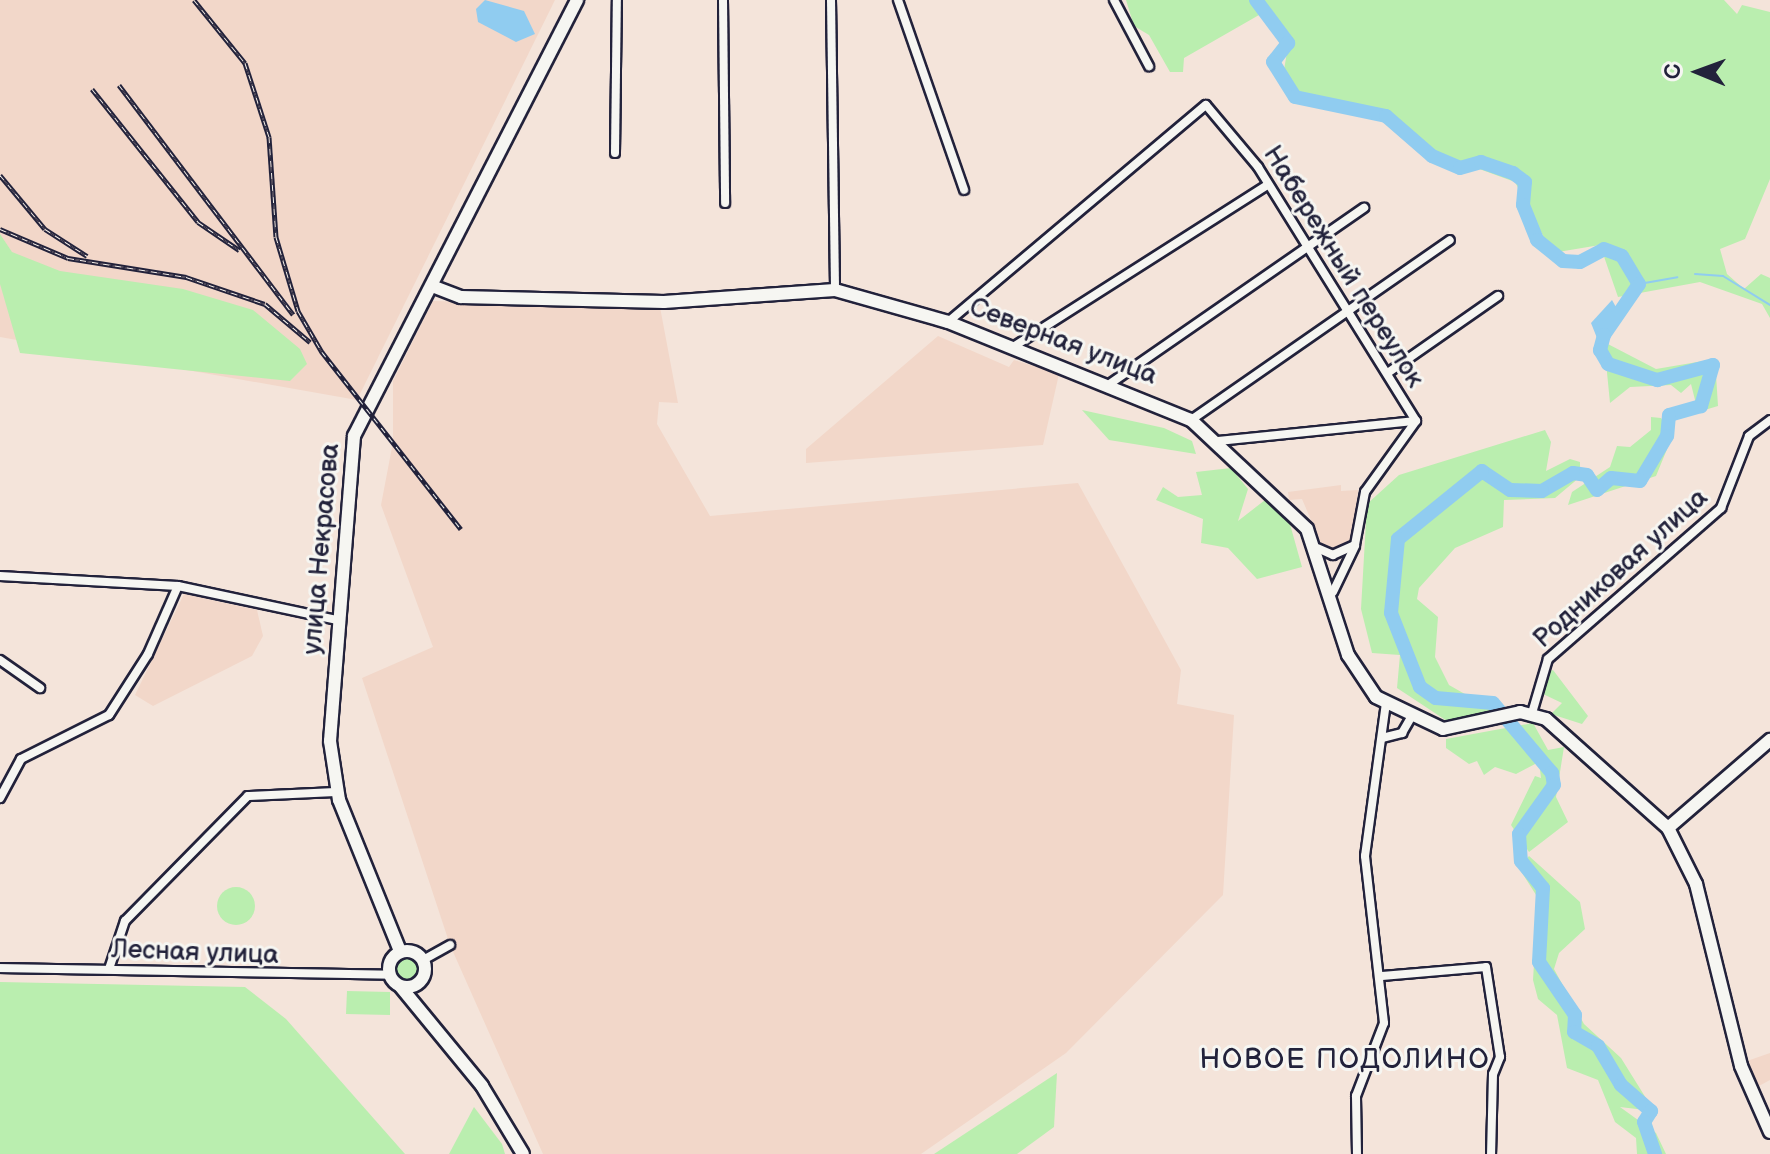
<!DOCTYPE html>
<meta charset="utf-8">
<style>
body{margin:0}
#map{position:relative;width:1770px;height:1154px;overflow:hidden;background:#f4e4da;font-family:"Balsamiq Sans",sans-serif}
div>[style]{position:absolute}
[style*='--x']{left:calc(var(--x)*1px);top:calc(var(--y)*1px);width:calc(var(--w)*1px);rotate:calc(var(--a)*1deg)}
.built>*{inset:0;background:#f2d7c9}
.green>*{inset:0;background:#baeeaf}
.round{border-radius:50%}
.water>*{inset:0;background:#90ccf0}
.stream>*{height:2px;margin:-1px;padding:0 1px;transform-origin:1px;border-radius:1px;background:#90ccf0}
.river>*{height:14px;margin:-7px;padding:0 7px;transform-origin:7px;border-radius:7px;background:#90ccf0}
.roads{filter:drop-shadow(2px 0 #22223b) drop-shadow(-2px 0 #22223b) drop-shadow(0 2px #22223b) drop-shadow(0 -2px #22223b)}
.street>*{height:8px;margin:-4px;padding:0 4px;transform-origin:4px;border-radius:4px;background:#f6f6f2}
.secondary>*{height:12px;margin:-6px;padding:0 6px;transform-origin:6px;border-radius:6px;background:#f6f6f2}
.secondary>.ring{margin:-6px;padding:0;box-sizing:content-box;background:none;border:12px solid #f6f6f2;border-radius:50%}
.rail>*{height:5px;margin-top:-2.5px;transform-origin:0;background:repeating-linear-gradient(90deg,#f6f6f2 0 6px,#22223b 0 12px);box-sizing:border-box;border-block:2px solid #22223b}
span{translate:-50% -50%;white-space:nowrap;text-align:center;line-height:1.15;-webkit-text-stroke:6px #f6f6f2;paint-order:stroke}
.street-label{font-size:26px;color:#22223b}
.neighbourhood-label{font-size:28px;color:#22223b;letter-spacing:2px}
.north{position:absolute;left:1658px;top:32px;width:80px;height:80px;-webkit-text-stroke:6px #f6f6f2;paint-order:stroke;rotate:271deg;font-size:22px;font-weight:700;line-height:32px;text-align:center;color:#22223b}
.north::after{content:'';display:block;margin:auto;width:28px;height:36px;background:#22223b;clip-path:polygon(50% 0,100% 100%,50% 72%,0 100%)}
</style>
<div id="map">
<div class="built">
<i style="clip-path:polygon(0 0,555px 0,357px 400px,0 337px)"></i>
<i style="clip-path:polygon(433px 301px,660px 307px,678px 403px,659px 402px,657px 424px,710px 516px,1078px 483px,1181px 670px,1177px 704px,1234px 715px,1223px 895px,1066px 1053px,921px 1154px,543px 1154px,450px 945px,362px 678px,433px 647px,381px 505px,393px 442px,393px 381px)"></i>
<i style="clip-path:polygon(938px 336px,1009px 367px,1014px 360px,1059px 374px,1043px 445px,806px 463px,806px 449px)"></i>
<i style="clip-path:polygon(1341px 485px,1341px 491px,1358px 490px,1354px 544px,1343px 551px,1323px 548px,1302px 499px,1289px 500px,1288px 492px)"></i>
<i style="clip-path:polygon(184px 594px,257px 610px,263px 636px,252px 656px,153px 706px,135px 695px)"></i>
<i style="clip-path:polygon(1770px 1053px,1770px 1080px,1757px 1087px,1747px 1061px)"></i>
</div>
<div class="green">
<i style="clip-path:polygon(1126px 0,1724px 0,1737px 14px,1742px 5px,1770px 12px,1770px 179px,1745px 239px,1720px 249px,1727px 274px,1744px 289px,1761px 274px,1770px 278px,1770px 318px,1762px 304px,1700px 282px,1618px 297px,1600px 245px,1552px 253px,1515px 182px,1419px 147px,1400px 137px,1394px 118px,1304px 98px,1289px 87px,1284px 70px,1290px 34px,1266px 11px,1184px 58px,1183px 72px,1170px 72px,1149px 35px,1134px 26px)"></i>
<i style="clip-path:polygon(0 234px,12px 252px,60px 271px,183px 289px,253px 310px,300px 349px,307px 364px,290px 381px,20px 353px,0 284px)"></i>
<i style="clip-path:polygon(1604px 342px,1656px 369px,1715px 359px,1718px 406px,1698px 412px,1691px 384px,1681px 393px,1671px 385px,1630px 387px,1610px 403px)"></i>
<i style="clip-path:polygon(1082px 410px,1164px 428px,1192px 441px,1196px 454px,1109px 440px)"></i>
<i style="clip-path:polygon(1651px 417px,1661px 418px,1672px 437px,1656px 476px,1568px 505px,1572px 492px,1610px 467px,1617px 446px,1630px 447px,1651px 430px)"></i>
<i style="clip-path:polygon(1545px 430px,1551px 442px,1546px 471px,1570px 459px,1580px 462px,1580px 477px,1555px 498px,1504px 500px,1503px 527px,1455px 548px,1419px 588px,1417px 599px,1438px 617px,1435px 657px,1449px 685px,1493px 710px,1493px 718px,1450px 723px,1397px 688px,1400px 655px,1372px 653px,1361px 609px,1367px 504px,1399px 475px)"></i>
<i style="clip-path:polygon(1231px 468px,1248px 489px,1238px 521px,1265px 500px,1276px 503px,1288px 517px,1302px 567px,1257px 579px,1228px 548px,1201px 543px,1203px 519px,1156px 500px,1163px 487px,1178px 497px,1202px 495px,1196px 472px)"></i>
<i style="clip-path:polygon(1553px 670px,1588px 716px,1582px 724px,1551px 714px,1562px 703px,1543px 694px,1545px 673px)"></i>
<i style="clip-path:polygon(1533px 723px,1548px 750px,1564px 747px,1556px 797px,1568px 822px,1529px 852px,1511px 825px,1535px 776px,1541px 778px,1539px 762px,1516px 774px,1495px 767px,1484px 775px,1477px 761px,1469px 764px,1446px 748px,1446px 739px)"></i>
<i style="clip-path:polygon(1529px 856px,1580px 902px,1585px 929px,1559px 953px,1554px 969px,1584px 1024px,1621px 1058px,1649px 1103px,1645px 1110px,1620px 1107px,1656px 1133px,1666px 1154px,1637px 1154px,1636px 1138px,1615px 1122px,1598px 1080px,1567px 1068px,1557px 1015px,1538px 999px,1533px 980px,1538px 898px,1519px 868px)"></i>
<i class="round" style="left:217px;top:887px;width:38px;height:38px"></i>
<i class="round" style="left:393px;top:955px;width:28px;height:28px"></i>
<i style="clip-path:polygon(0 982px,245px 987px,286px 1019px,405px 1154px,0 1154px)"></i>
<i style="clip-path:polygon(347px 991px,390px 992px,390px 1015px,346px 1014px)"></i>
<i style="clip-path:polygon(1057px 1073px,1054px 1127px,1017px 1154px,934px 1154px)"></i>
<i style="clip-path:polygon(474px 1107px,502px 1144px,505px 1154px,449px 1154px)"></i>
</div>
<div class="water">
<i style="clip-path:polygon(485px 0,524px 11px,535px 34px,516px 42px,478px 22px,476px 9px)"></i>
<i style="clip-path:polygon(1612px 300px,1621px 316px,1606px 340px,1597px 338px,1591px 323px)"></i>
</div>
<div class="stream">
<i style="--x:1695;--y:274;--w:28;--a:4"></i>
<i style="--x:1723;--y:276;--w:55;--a:31.7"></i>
<i style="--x:1639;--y:284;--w:39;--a:-10"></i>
</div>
<div class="river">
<i style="--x:1256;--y:0;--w:54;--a:53.3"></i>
<i style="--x:1288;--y:43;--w:24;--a:128"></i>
<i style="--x:1273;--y:62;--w:41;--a:57.8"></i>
<i style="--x:1295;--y:97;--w:93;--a:11.8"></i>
<i style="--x:1386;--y:116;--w:61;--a:41"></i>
<i style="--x:1432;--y:156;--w:30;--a:23"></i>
<i style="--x:1460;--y:168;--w:22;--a:-16"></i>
<i style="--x:1481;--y:162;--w:34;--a:19"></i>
<i style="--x:1513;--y:173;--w:15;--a:37"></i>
<i style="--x:1525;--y:182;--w:23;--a:95"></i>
<i style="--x:1523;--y:205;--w:38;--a:68"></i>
<i style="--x:1537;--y:240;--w:33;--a:39"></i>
<i style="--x:1563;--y:261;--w:17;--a:3"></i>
<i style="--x:1580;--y:262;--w:27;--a:-28"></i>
<i style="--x:1604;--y:249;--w:19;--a:21"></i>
<i style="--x:1622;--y:256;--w:33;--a:59"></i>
<i style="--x:1639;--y:284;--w:62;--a:124.5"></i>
<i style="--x:1604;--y:335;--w:16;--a:105"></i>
<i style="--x:1600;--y:350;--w:16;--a:60"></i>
<i style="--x:1608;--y:364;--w:52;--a:18.1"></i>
<i style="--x:1657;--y:380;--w:58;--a:-15"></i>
<i style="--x:1713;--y:365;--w:43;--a:106.3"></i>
<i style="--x:1701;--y:406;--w:33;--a:164"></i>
<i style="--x:1669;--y:415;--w:21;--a:95"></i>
<i style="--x:1667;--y:436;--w:52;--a:121"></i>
<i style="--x:1640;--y:481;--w:29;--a:-174"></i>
<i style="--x:1611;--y:478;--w:18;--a:139"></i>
<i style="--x:1597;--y:490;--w:18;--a:-124"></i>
<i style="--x:1587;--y:475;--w:14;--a:-172"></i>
<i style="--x:1573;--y:473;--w:36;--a:150"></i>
<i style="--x:1542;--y:491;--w:32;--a:-178"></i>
<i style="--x:1510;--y:490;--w:34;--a:-146"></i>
<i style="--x:1482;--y:471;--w:108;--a:141"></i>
<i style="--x:1398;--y:539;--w:74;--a:95.4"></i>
<i style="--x:1391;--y:613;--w:79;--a:68.6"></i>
<i style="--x:1420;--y:687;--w:19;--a:35"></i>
<i style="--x:1436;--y:698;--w:57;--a:5"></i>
<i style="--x:1493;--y:703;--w:92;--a:49.9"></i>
<i style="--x:1552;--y:773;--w:12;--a:81"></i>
<i style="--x:1554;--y:785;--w:60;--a:125.5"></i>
<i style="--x:1519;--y:834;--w:27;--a:86"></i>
<i style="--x:1521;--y:861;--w:35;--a:51"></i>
<i style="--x:1543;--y:888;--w:74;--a:93.1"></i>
<i style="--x:1539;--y:962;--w:64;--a:55.8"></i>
<i style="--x:1575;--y:1015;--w:17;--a:93"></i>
<i style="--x:1574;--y:1032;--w:28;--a:30"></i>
<i style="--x:1598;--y:1046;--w:45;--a:59.5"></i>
<i style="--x:1621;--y:1085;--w:40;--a:41"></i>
<i style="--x:1651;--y:1111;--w:13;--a:122"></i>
<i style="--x:1644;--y:1122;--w:34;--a:71"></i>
</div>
<div class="roads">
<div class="street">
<i style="--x:723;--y:0;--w:203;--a:89.4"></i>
<i style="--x:831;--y:0;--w:290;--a:89.2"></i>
<i style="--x:898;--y:0;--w:201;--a:70.8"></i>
<i style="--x:1114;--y:0;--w:75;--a:62.1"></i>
<i style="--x:615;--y:153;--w:153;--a:-89.3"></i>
<i style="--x:948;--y:322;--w:337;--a:-40.1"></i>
<i style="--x:1206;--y:105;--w:81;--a:50"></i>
<i style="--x:1258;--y:167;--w:299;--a:58.1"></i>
<i style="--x:1416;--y:421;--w:87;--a:125.7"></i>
<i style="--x:1365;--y:492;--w:54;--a:100.7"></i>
<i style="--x:1355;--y:545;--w:24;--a:156"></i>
<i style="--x:1333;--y:555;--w:17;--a:-156"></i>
<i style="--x:1013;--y:347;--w:300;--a:-32.5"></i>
<i style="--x:1389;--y:372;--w:133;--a:-34.9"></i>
<i style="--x:1111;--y:383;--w:308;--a:-34.7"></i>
<i style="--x:1191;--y:420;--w:315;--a:-34.8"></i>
<i style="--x:1218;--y:441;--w:199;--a:-5.8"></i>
<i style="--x:0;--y:576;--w:178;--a:3.2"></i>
<i style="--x:178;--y:586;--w:162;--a:12.1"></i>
<i style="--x:1333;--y:592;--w:51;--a:-64.4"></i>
<i style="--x:0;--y:660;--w:49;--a:35"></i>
<i style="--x:1532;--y:713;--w:56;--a:-73.5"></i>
<i style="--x:1548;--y:659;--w:230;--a:-41.1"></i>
<i style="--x:1721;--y:508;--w:77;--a:-68.7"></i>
<i style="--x:1749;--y:436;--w:26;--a:-37"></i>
<i style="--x:1382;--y:738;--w:21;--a:-14"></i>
<i style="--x:1402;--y:733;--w:20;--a:-60"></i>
<i style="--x:0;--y:798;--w:44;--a:-61.7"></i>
<i style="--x:21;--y:759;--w:98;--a:-26.6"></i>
<i style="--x:109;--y:715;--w:72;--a:-57.4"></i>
<i style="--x:148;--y:654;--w:74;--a:-66.2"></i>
<i style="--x:423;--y:960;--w:31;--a:-29"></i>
<i style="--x:0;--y:968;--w:389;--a:1"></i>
<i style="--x:109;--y:969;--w:51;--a:-71.6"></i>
<i style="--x:125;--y:921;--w:175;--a:-45.5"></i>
<i style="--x:248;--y:796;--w:89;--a:-2.6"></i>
<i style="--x:1382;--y:976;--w:104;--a:-4.9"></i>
<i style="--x:1486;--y:967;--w:91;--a:81.2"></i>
<i style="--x:1500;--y:1057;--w:18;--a:112"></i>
<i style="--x:1493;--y:1074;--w:80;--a:91.4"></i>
<i style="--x:1357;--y:1154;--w:58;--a:-91"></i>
<i style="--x:1356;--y:1096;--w:78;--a:-69"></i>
<i style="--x:1384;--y:1023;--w:168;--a:-96.5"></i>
<i style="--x:1365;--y:856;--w:154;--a:-82.2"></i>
</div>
<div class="secondary">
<i style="--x:432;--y:286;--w:31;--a:21"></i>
<i style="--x:461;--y:297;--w:203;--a:1.4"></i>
<i style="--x:664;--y:302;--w:171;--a:-4"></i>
<i style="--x:835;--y:290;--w:117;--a:15.8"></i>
<i style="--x:948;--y:322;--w:262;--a:22"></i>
<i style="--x:1191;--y:420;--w:159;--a:43.2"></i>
<i style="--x:1307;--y:529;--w:133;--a:72"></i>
<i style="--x:1348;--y:655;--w:50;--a:56.3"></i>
<i style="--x:1376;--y:697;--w:74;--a:25.5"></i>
<i style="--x:1443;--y:729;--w:79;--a:-12.4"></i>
<i style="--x:1520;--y:712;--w:27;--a:15"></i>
<i style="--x:1546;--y:719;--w:164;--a:41.8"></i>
<i style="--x:1668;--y:828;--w:63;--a:63.4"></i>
<i style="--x:1696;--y:884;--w:187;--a:76.1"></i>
<i style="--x:1741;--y:1066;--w:72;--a:66.3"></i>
<i style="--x:1668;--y:828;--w:135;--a:-40.8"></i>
<i class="ring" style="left:389px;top:951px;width:24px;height:24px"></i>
<i style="--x:400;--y:951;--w:163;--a:-112"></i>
<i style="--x:339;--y:800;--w:60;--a:-98.7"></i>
<i style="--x:330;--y:741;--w:306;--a:-85.5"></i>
<i style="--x:354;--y:436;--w:490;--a:-62.9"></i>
<i style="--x:400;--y:986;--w:129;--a:50.6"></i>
<i style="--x:482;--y:1086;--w:79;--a:58.9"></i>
</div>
</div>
<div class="rail">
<i style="--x:194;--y:0;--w:81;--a:51"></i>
<i style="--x:245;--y:63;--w:78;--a:72"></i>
<i style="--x:269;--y:137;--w:100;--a:86"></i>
<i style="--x:276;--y:237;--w:77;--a:73.4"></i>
<i style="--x:298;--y:311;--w:48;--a:59.7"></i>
<i style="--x:322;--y:352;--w:225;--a:51.9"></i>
<i style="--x:119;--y:85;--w:288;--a:52.8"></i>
<i style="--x:92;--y:89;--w:170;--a:51.4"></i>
<i style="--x:198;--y:222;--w:50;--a:34.3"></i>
<i style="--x:0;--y:175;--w:70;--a:50.2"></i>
<i style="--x:45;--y:229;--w:50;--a:32.7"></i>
<i style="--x:0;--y:229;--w:74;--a:23.1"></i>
<i style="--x:68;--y:258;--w:120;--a:9.1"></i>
<i style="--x:186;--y:277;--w:83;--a:18.9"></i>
<i style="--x:265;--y:304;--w:59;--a:40.2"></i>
</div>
<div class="street-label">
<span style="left:1343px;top:267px;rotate:58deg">Набережный переулок</span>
<span style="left:1063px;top:342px;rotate:21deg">Северная улица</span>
<span style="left:322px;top:549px;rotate:-85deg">улица Некрасова</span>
<span style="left:1621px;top:569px;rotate:-42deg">Родниковая улица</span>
<span style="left:195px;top:953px;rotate:2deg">Лесная улица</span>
</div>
<div class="neighbourhood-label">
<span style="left:1345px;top:1060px">НОВОЕ ПОДОЛИНО</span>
</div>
<div class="north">С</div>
</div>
